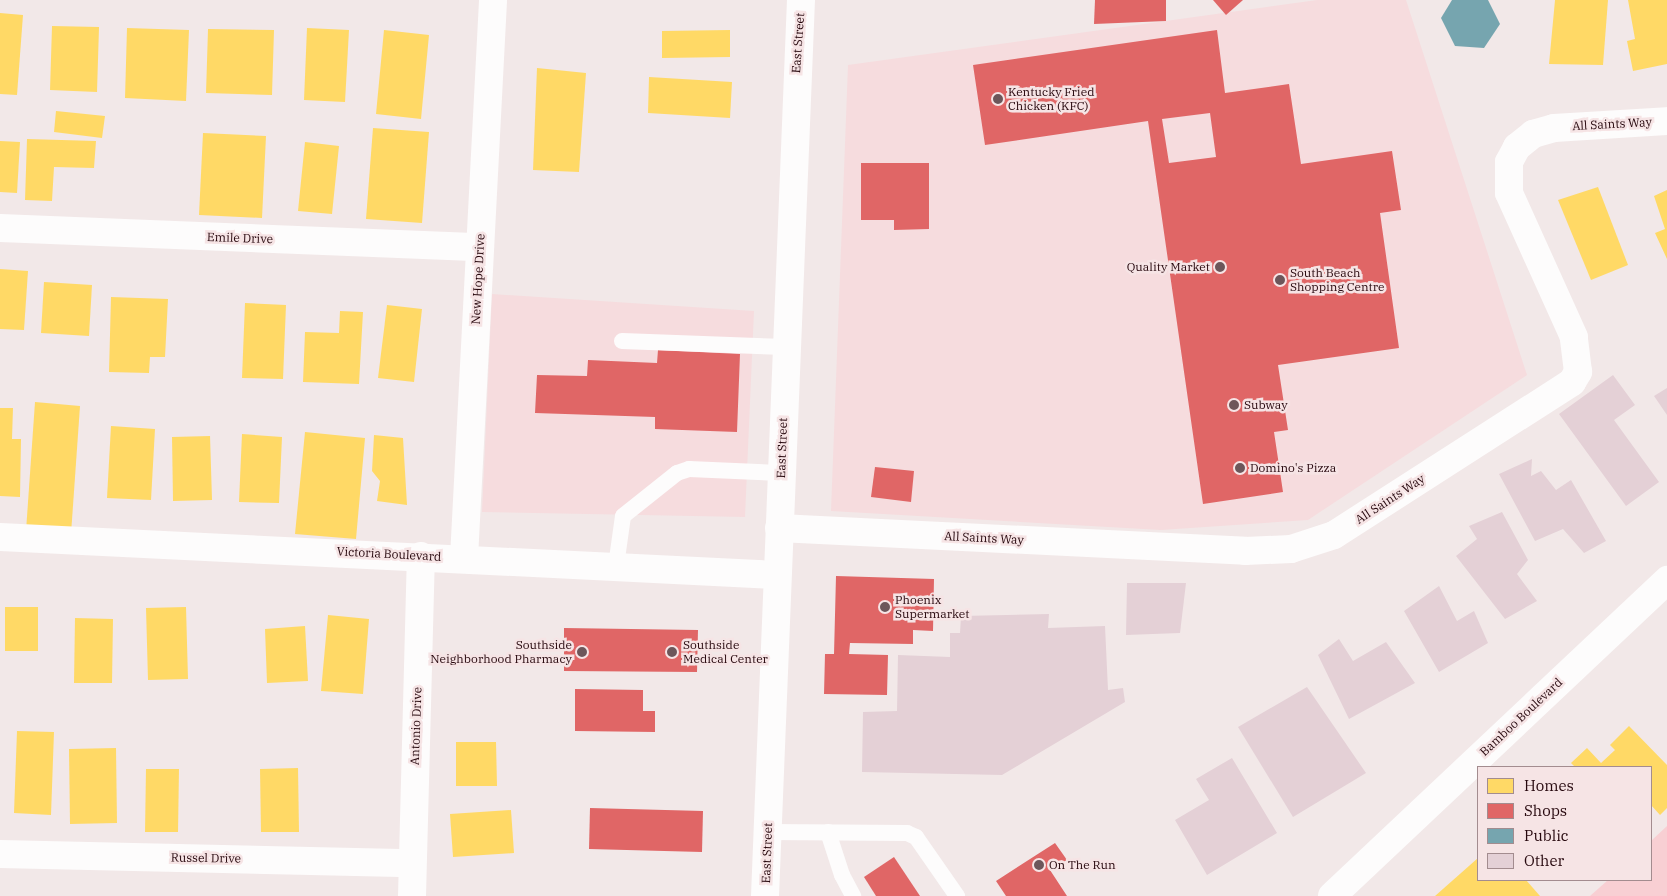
<!DOCTYPE html>
<style>
body{margin:0}
#map{position:relative;width:1667px;height:896px;overflow:hidden;background:#f2e8e8;font-family:"IBM Plex Serif",serif}
div>[style]{position:absolute}
[style*='--x']{left:calc(var(--x)*1px);top:calc(var(--y)*1px);width:calc(var(--w)*1px);rotate:calc(var(--a)*1deg)}
.built>*{inset:0;background:#f6dcde}
.green>*{inset:0;background:#f8cfd3}
.homes>*{inset:0;background:#ffd966}
.shops>*{inset:0;background:#e06666}
.public>*{inset:0;background:#76a5af}
.building>*{inset:0;background:#e4d0d6}
.service>*{height:16px;margin:-8px;padding:0 8px;transform-origin:8px;border-radius:8px;background:#fdfcfc}
.minor>*{height:28px;margin:-14px;padding:0 14px;transform-origin:14px;border-radius:14px;background:#fdfcfc}
.secondary>*{height:28px;margin:-14px;padding:0 14px;transform-origin:14px;border-radius:14px;background:#fdfcfc}
.dots>*{width:14px;height:14px;translate:-50% -50%;box-sizing:border-box;border:2px solid #f6e4e5;border-radius:50%}
span{translate:-50% -50%;white-space:nowrap;text-align:center;line-height:1.15;-webkit-text-stroke:5px #f6e4e5;paint-order:stroke}
.street-label{font-size:12px;color:#26070d}
.poi-label{font-size:12px;color:#26070d}
.left{translate:0 -50%;text-align:left}
.right{translate:-100% -50%;text-align:right}
.legend{position:absolute;left:1477px;top:766px;width:175px;height:115px;box-sizing:border-box;background:#f6e4e5;border:1px solid #a38c8f;margin:0;padding:6px 9px;list-style:none;font-size:15px;color:#26070d}
.legend li{display:flex;align-items:center;gap:10px;height:25px}
.legend b{width:25px;border:1px solid #a38c8f}
</style>
<div id="map">
<div class="built">
<i style="clip-path:polygon(1317px 0,1406px 0,1527px 375px,1308px 520px,1161px 530px,831px 511px,848px 65px)"></i>
<i style="clip-path:polygon(492px 294px,754px 311px,745px 517px,482px 512px)"></i>
</div>
<div class="green">
<i style="clip-path:polygon(1667px 826px,1667px 896px,1590px 896px,1608px 880px,1651px 880px,1651px 841px)"></i>
</div>
<div class="homes">
<i style="clip-path:polygon(1555px 0,1608px 0,1603px 65px,1549px 64px)"></i>
<i style="clip-path:polygon(1628px 0,1667px 0,1667px 64px,1633px 71px,1627px 41px,1635px 39px)"></i>
<i style="clip-path:polygon(0 13px,23px 15px,17px 95px,0 94px)"></i>
<i style="clip-path:polygon(52px 26px,99px 27px,97px 92px,50px 90px)"></i>
<i style="clip-path:polygon(127px 28px,189px 30px,186px 101px,125px 98px)"></i>
<i style="clip-path:polygon(307px 28px,349px 30px,345px 102px,304px 100px)"></i>
<i style="clip-path:polygon(208px 29px,274px 30px,272px 95px,206px 93px)"></i>
<i style="clip-path:polygon(384px 30px,429px 35px,421px 119px,376px 114px)"></i>
<i style="clip-path:polygon(730px 30px,730px 57px,662px 58px,662px 31px)"></i>
<i style="clip-path:polygon(537px 68px,586px 73px,579px 172px,533px 170px)"></i>
<i style="clip-path:polygon(649px 77px,732px 82px,730px 118px,648px 113px)"></i>
<i style="clip-path:polygon(56px 111px,105px 116px,102px 138px,54px 132px)"></i>
<i style="clip-path:polygon(373px 128px,429px 132px,422px 223px,366px 219px)"></i>
<i style="clip-path:polygon(203px 133px,266px 136px,262px 218px,199px 215px)"></i>
<i style="clip-path:polygon(27px 139px,96px 141px,94px 168px,54px 167px,52px 201px,25px 200px)"></i>
<i style="clip-path:polygon(0 141px,20px 142px,17px 193px,0 192px)"></i>
<i style="clip-path:polygon(305px 142px,339px 146px,332px 214px,298px 211px)"></i>
<i style="clip-path:polygon(1598px 187px,1628px 265px,1591px 280px,1558px 200px)"></i>
<i style="clip-path:polygon(1667px 190px,1667px 259px,1655px 233px,1665px 229px,1654px 196px)"></i>
<i style="clip-path:polygon(0 269px,28px 271px,24px 330px,0 329px)"></i>
<i style="clip-path:polygon(44px 282px,92px 285px,89px 336px,41px 333px)"></i>
<i style="clip-path:polygon(111px 297px,168px 299px,165px 357px,150px 357px,149px 373px,109px 372px)"></i>
<i style="clip-path:polygon(245px 303px,286px 305px,283px 379px,242px 378px)"></i>
<i style="clip-path:polygon(387px 305px,422px 309px,414px 382px,378px 378px)"></i>
<i style="clip-path:polygon(340px 311px,363px 312px,359px 384px,303px 382px,305px 332px,339px 333px)"></i>
<i style="clip-path:polygon(35px 402px,80px 406px,71px 534px,26px 531px)"></i>
<i style="clip-path:polygon(0 408px,13px 408px,12px 439px,21px 439px,20px 497px,0 496px)"></i>
<i style="clip-path:polygon(111px 426px,155px 429px,151px 500px,107px 498px)"></i>
<i style="clip-path:polygon(305px 432px,365px 438px,356px 539px,295px 534px)"></i>
<i style="clip-path:polygon(242px 434px,282px 437px,279px 503px,239px 502px)"></i>
<i style="clip-path:polygon(374px 435px,403px 438px,407px 505px,377px 501px,380px 481px,372px 471px)"></i>
<i style="clip-path:polygon(210px 436px,212px 500px,173px 501px,172px 437px)"></i>
<i style="clip-path:polygon(5px 607px,38px 607px,38px 651px,5px 651px)"></i>
<i style="clip-path:polygon(186px 607px,188px 679px,148px 680px,146px 608px)"></i>
<i style="clip-path:polygon(328px 615px,369px 619px,363px 694px,321px 691px)"></i>
<i style="clip-path:polygon(75px 618px,113px 619px,112px 683px,74px 683px)"></i>
<i style="clip-path:polygon(305px 626px,308px 681px,267px 683px,265px 629px)"></i>
<i style="clip-path:polygon(1629px 726px,1667px 765px,1667px 808px,1660px 815px,1651px 805px,1651px 767px,1575px 767px,1571px 763px,1587px 748px,1601px 763px,1615px 750px,1610px 745px)"></i>
<i style="clip-path:polygon(17px 731px,54px 732px,51px 815px,14px 813px)"></i>
<i style="clip-path:polygon(456px 742px,496px 742px,497px 786px,456px 786px)"></i>
<i style="clip-path:polygon(116px 748px,117px 823px,70px 824px,69px 749px)"></i>
<i style="clip-path:polygon(298px 768px,299px 832px,261px 832px,260px 769px)"></i>
<i style="clip-path:polygon(146px 769px,179px 769px,178px 832px,145px 832px)"></i>
<i style="clip-path:polygon(511px 810px,514px 853px,453px 857px,450px 814px)"></i>
<i style="clip-path:polygon(1478px 858px,1478px 880px,1526px 880px,1540px 896px,1435px 896px)"></i>
</div>
<div class="shops">
<i style="clip-path:polygon(1095px 0,1166px 0,1166px 21px,1094px 24px)"></i>
<i style="clip-path:polygon(1213px 0,1243px 0,1226px 15px)"></i>
<i style="clip-path:polygon(evenodd,1217px 30px,1225px 93px,1289px 84px,1301px 164px,1392px 151px,1401px 210px,1380px 213px,1399px 348px,1278px 365px,1288px 430px,1274px 432px,1283px 492px,1203px 504px,1148px 121px,985px 145px,973px 65px,1217px 30px,1210px 113px,1216px 157px,1169px 163px,1162px 119px,1210px 113px)"></i>
<i style="clip-path:polygon(861px 163px,929px 163px,929px 229px,894px 230px,894px 220px,861px 220px)"></i>
<i style="clip-path:polygon(658px 350px,740px 354px,737px 432px,655px 429px,655px 417px,535px 413px,537px 375px,587px 376px,588px 360px,657px 363px)"></i>
<i style="clip-path:polygon(875px 467px,914px 471px,911px 502px,871px 497px)"></i>
<i style="clip-path:polygon(836px 576px,934px 579px,933px 631px,913px 630px,913px 644px,850px 643px,849px 654px,888px 655px,887px 695px,824px 694px,825px 654px,834px 654px)"></i>
<i style="clip-path:polygon(564px 628px,698px 630px,697px 672px,564px 671px)"></i>
<i style="clip-path:polygon(575px 689px,643px 690px,643px 711px,655px 711px,655px 732px,575px 731px)"></i>
<i style="clip-path:polygon(590px 808px,703px 811px,702px 852px,589px 849px)"></i>
<i style="clip-path:polygon(1055px 843px,1067px 860px,1050px 870px,1067px 896px,1006px 896px,996px 881px)"></i>
<i style="clip-path:polygon(894px 857px,920px 896px,876px 896px,864px 877px)"></i>
</div>
<div class="public">
<i style="clip-path:polygon(1452px 0,1488px 0,1500px 24px,1484px 48px,1455px 46px,1441px 18px)"></i>
</div>
<div class="building">
<i style="clip-path:polygon(1613px 375px,1635px 405px,1614px 420px,1659px 482px,1626px 506px,1559px 414px)"></i>
<i style="clip-path:polygon(1667px 388px,1667px 415px,1654px 396px)"></i>
<i style="clip-path:polygon(1532px 459px,1531px 476px,1541px 471px,1556px 490px,1571px 480px,1606px 541px,1584px 553px,1563px 529px,1535px 541px,1499px 474px)"></i>
<i style="clip-path:polygon(1502px 512px,1528px 560px,1517px 574px,1537px 601px,1505px 619px,1456px 556px,1477px 539px,1469px 526px)"></i>
<i style="clip-path:polygon(1127px 583px,1186px 583px,1180px 633px,1126px 635px)"></i>
<i style="clip-path:polygon(1439px 586px,1457px 621px,1474px 611px,1488px 643px,1439px 672px,1404px 611px)"></i>
<i style="clip-path:polygon(1049px 614px,1048px 628px,1105px 626px,1108px 690px,1123px 688px,1125px 702px,1002px 775px,862px 772px,863px 712px,897px 711px,898px 655px,950px 657px,950px 633px,960px 633px,961px 616px)"></i>
<i style="clip-path:polygon(1339px 639px,1353px 661px,1386px 642px,1415px 683px,1349px 719px,1318px 655px)"></i>
<i style="clip-path:polygon(1307px 687px,1366px 773px,1293px 817px,1238px 727px)"></i>
<i style="clip-path:polygon(1232px 758px,1277px 833px,1207px 875px,1175px 820px,1209px 800px,1196px 779px)"></i>
</div>
<div class="service">
<i style="--x:622;--y:341;--w:164;--a:2.1"></i>
<i style="--x:616;--y:566;--w:50;--a:-82"></i>
<i style="--x:623;--y:516;--w:69;--a:-38.5"></i>
<i style="--x:677;--y:473;--w:13;--a:-18"></i>
<i style="--x:689;--y:469;--w:92;--a:2.5"></i>
<i style="--x:768;--y:832;--w:139;--a:0.4"></i>
<i style="--x:907;--y:833;--w:10;--a:24"></i>
<i style="--x:916;--y:837;--w:72;--a:55.2"></i>
<i style="--x:828;--y:832;--w:45;--a:72"></i>
<i style="--x:842;--y:875;--w:24;--a:62"></i>
</div>
<div class="minor">
<i style="--x:0;--y:228;--w:480;--a:2.3"></i>
<i style="--x:779;--y:528;--w:467;--a:2.8"></i>
<i style="--x:1245;--y:551;--w:46;--a:-2.5"></i>
<i style="--x:1291;--y:549;--w:45;--a:-18"></i>
<i style="--x:1334;--y:535;--w:283;--a:-32.7"></i>
<i style="--x:1572;--y:382;--w:12;--a:-59"></i>
<i style="--x:1578;--y:372;--w:35;--a:-97"></i>
<i style="--x:1574;--y:337;--w:158;--a:-114.3"></i>
<i style="--x:1509;--y:193;--w:31;--a:-90"></i>
<i style="--x:1509;--y:162;--w:17;--a:-62"></i>
<i style="--x:1517;--y:147;--w:21;--a:-39"></i>
<i style="--x:1533;--y:134;--w:22;--a:-16"></i>
<i style="--x:1554;--y:128;--w:113;--a:-3.5"></i>
<i style="--x:0;--y:537;--w:778;--a:2.8"></i>
<i style="--x:464;--y:558;--w:559;--a:-87.02"></i>
<i style="--x:0;--y:854;--w:412;--a:1.3"></i>
<i style="--x:412;--y:896;--w:340;--a:-88.5"></i>
</div>
<div class="secondary">
<i style="--x:765;--y:896;--w:897;--a:-87.7"></i>
<i style="--x:1332;--y:896;--w:461;--a:-43.3"></i>
</div>
<div class="dots">
<i style="left:998px;top:99px;background:#6d565a"></i>
<i style="left:1220px;top:267px;background:#6d565a"></i>
<i style="left:1280px;top:280px;background:#6d565a"></i>
<i style="left:1234px;top:405px;background:#6d565a"></i>
<i style="left:1240px;top:468px;background:#6d565a"></i>
<i style="left:885px;top:607px;background:#6d565a"></i>
<i style="left:582px;top:652px;background:#6d565a"></i>
<i style="left:672px;top:652px;background:#6d565a"></i>
<i style="left:1039px;top:865px;background:#6d565a"></i>
</div>
<div class="street-label">
<span style="left:798px;top:43px;rotate:-86deg">East Street</span>
<span style="left:1612px;top:124px;rotate:-3deg">All Saints Way</span>
<span style="left:240px;top:238px;rotate:2deg">Emile Drive</span>
<span style="left:478px;top:279px;rotate:-87deg">New Hope Drive</span>
<span style="left:782px;top:448px;rotate:-88deg">East Street</span>
<span style="left:1390px;top:499px;rotate:-33deg">All Saints Way</span>
<span style="left:984px;top:538px;rotate:3deg">All Saints Way</span>
<span style="left:389px;top:554px;rotate:3deg">Victoria Boulevard</span>
<span style="left:1521px;top:717px;rotate:-43deg">Bamboo Boulevard</span>
<span style="left:416px;top:726px;rotate:-88deg">Antonio Drive</span>
<span style="left:767px;top:853px;rotate:-88deg">East Street</span>
<span style="left:206px;top:858px;rotate:1deg">Russel Drive</span>
</div>
<div class="poi-label">
<span class="left" style="left:1008px;top:99px">Kentucky Fried<br>Chicken (KFC)</span>
<span class="right" style="left:1210px;top:267px">Quality Market</span>
<span class="left" style="left:1290px;top:280px">South Beach<br>Shopping Centre</span>
<span class="left" style="left:1244px;top:405px">Subway</span>
<span class="left" style="left:1250px;top:468px">Domino's Pizza</span>
<span class="left" style="left:895px;top:607px">Phoenix<br>Supermarket</span>
<span class="right" style="left:572px;top:652px">Southside<br>Neighborhood Pharmacy</span>
<span class="left" style="left:683px;top:652px">Southside<br>Medical Center</span>
<span class="left" style="left:1049px;top:865px">On The Run</span>
</div>
<ul class="legend">
<li><b style="height:14px;background:#ffd966"></b>Homes</li>
<li><b style="height:14px;background:#e06666"></b>Shops</li>
<li><b style="height:14px;background:#76a5af"></b>Public</li>
<li><b style="height:14px;background:#e4d0d6"></b>Other</li>
</ul>
</div>
